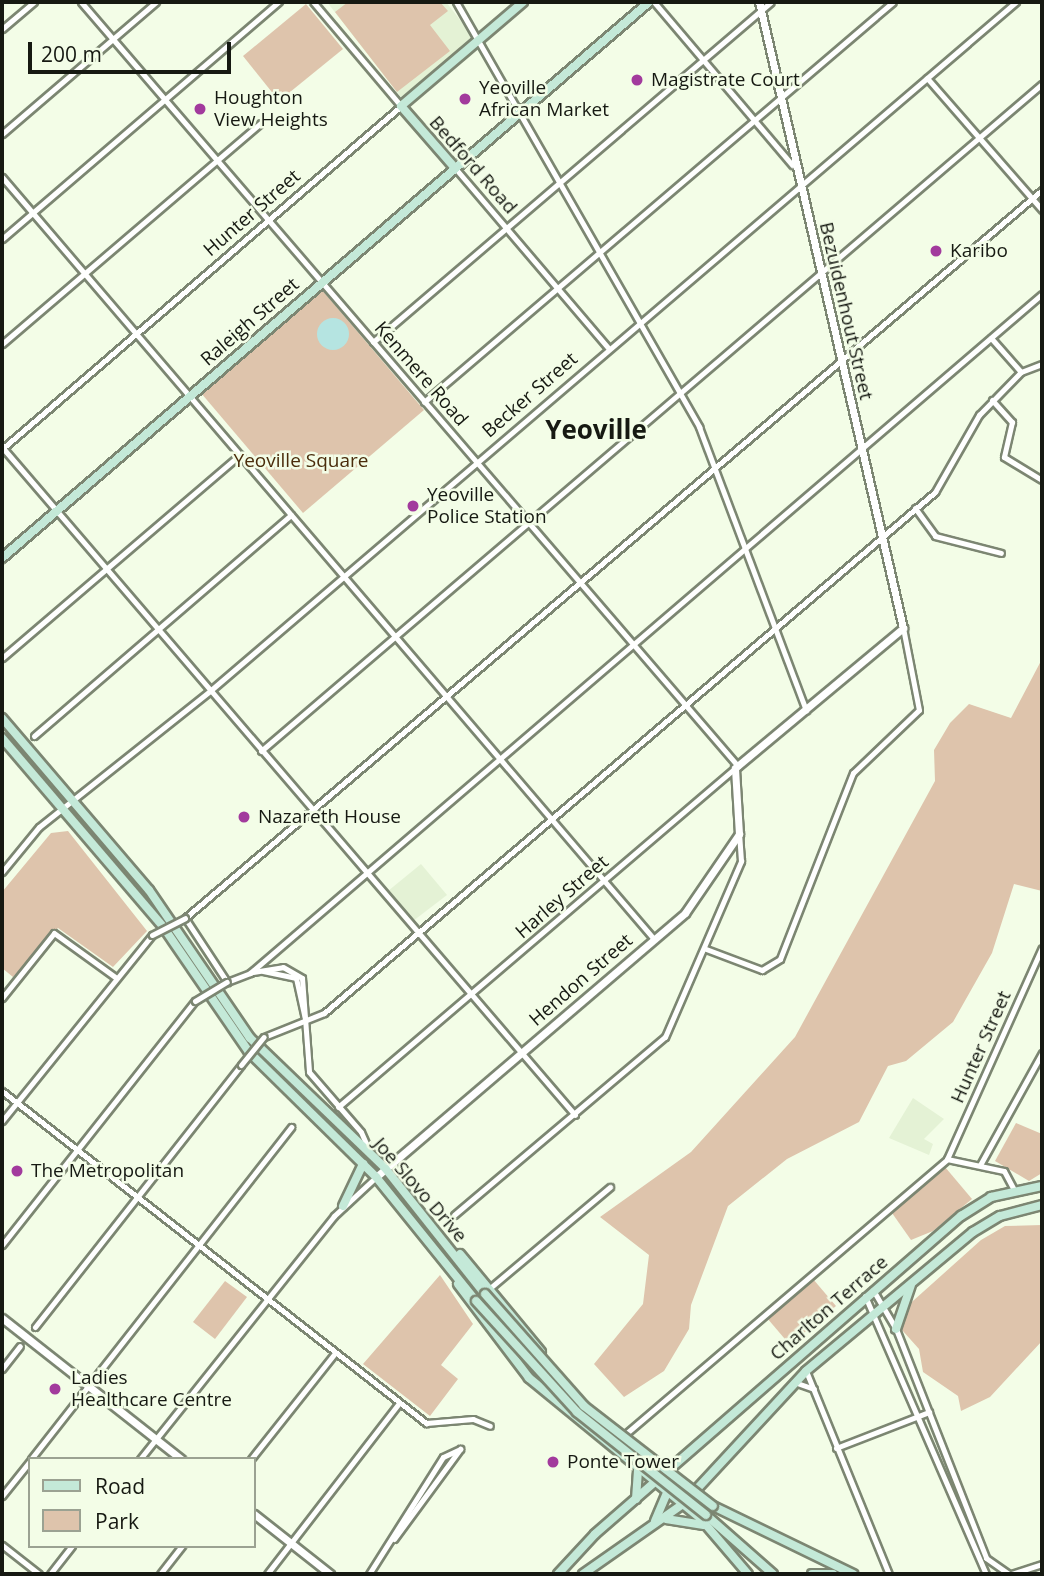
<!DOCTYPE html>
<style>
body{margin:0}
#map{position:relative;width:1044px;height:1576px;overflow:hidden;background:#f3fde7;font-family:"Open Sans",sans-serif}
div>[style]{position:absolute}
[style*='--x']{left:calc(var(--x)*1px);top:calc(var(--y)*1px);width:calc(var(--w)*1px);rotate:calc(var(--a)*1deg)}
.built>*{inset:0;background:#e4f2d5}
.green>*{inset:0;background:#dec4ac}
.water>*{inset:0;background:#b5e4e1}
.round{border-radius:50%}
.roads{filter:drop-shadow(2px 0 #7c8672) drop-shadow(-2px 0 #7c8672) drop-shadow(0 2px #7c8672) drop-shadow(0 -2px #7c8672)}
.minor>*{height:5px;margin:-2.5px;padding:0 2.5px;transform-origin:2.5px;border-radius:2.5px;background:#fff}
.tertiary>*{height:7px;margin:-3.5px;padding:0 3.5px;transform-origin:3.5px;border-radius:3.5px;background:#fff}
.secondary>*{height:8px;margin:-4px;padding:0 4px;transform-origin:4px;border-radius:4px;background:#c4e9d8}
.bridges{filter:drop-shadow(2px 0 #7c8672) drop-shadow(-2px 0 #7c8672) drop-shadow(0 2px #7c8672) drop-shadow(0 -2px #7c8672)}
.minor-bridge>*{height:5px;margin:-2.5px;padding:0 2.5px;transform-origin:2.5px;border-radius:2.5px;background:#fff}
.secondary-bridge>*{height:8px;margin:-4px;padding:0 4px;transform-origin:4px;border-radius:4px;background:#c4e9d8}
.dots>*{width:19px;height:19px;translate:-50% -50%;box-sizing:border-box;border:4px solid #f3fde7;border-radius:50%}
span{translate:-50% -50%;white-space:nowrap;text-align:center;line-height:1.15;-webkit-text-stroke:5px #f3fde7;paint-order:stroke}
.poi-label{font-size:19px;color:#161912}
.left{translate:0 -50%;text-align:left}
.street-label{font-size:19px;color:#161912}
.park-label{font-size:19px;color:#4a2c0b}
.district-label{font-size:26px;color:#161912;font-weight:700}
.frame{position:absolute;inset:0;border:4px solid #161912;pointer-events:none}
.legend{position:absolute;left:28px;top:1457px;width:228px;height:91px;box-sizing:border-box;background:#f3fde7;border:2px solid #9ba292;margin:0;padding:9px 12px;list-style:none;font-size:21px;color:#161912}
.legend li{display:flex;align-items:center;gap:14px;height:35px}
.legend b{width:35px;border:2px solid #9ba292}
.scale{position:absolute;left:28px;top:42px;width:203px;height:32px;box-sizing:border-box;border:4px solid #161912;border-top:0;padding-left:9px;font-size:21px;line-height:24px;white-space:nowrap;color:#161912;-webkit-text-stroke:5px #f3fde7;paint-order:stroke}
</style>
<div id="map">
<div class="built">
<i style="clip-path:polygon(327px 2px,446px 2px,475px 39px,401px 97px)"></i>
<i style="clip-path:polygon(421px 864px,447px 895px,413px 921px,388px 891px)"></i>
<i style="clip-path:polygon(913px 1098px,944px 1119px,924px 1139px,933px 1144px,929px 1155px,889px 1138px)"></i>
</div>
<div class="green">
<i style="clip-path:polygon(348px 2px,440px 2px,448px 11px,430px 25px,450px 51px,397px 92px,335px 12px)"></i>
<i style="clip-path:polygon(306px 4px,343px 49px,279px 101px,243px 56px)"></i>
<i style="clip-path:polygon(322px 290px,424px 410px,303px 513px,201px 393px)"></i>
<i style="clip-path:polygon(1042px 659px,1042px 891px,1014px 884px,992px 953px,953px 1022px,906px 1061px,888px 1066px,859px 1122px,787px 1159px,728px 1206px,691px 1305px,689px 1329px,664px 1371px,624px 1397px,594px 1364px,643px 1304px,649px 1255px,600px 1217px,691px 1152px,795px 1037px,935px 781px,934px 750px,950px 723px,969px 704px,1011px 718px)"></i>
<i style="clip-path:polygon(68px 831px,147px 931px,113px 967px,58px 928px,13px 977px,2px 968px,2px 892px,51px 833px)"></i>
<i style="clip-path:polygon(1016px 1123px,1042px 1134px,1042px 1173px,1029px 1181px,995px 1161px)"></i>
<i style="clip-path:polygon(945px 1167px,972px 1199px,933px 1231px,911px 1240px,892px 1213px)"></i>
<i style="clip-path:polygon(1042px 1225px,1042px 1341px,990px 1397px,961px 1411px,958px 1396px,923px 1372px,919px 1349px,902px 1330px,904px 1309px,981px 1240px,1005px 1226px)"></i>
<i style="clip-path:polygon(440px 1275px,473px 1324px,441px 1365px,458px 1379px,430px 1416px,363px 1364px)"></i>
<i style="clip-path:polygon(813px 1279px,836px 1306px,790px 1345px,767px 1318px)"></i>
<i style="clip-path:polygon(225px 1281px,247px 1297px,215px 1339px,193px 1322px)"></i>
</div>
<div class="water">
<i class="round" style="left:317px;top:318px;width:32px;height:32px"></i>
</div>
<div class="roads">
<div class="minor">
<i style="--x:81;--y:2;--w:1008;--a:49.31"></i>
<i style="--x:456;--y:2;--w:490;--a:60.2"></i>
<i style="--x:699;--y:427;--w:303;--a:69.3"></i>
<i style="--x:654;--y:2;--w:214;--a:49.7"></i>
<i style="--x:2;--y:29;--w:42;--a:-40.2"></i>
<i style="--x:927;--y:78;--w:175;--a:48.9"></i>
<i style="--x:2;--y:134;--w:203;--a:-40.6"></i>
<i style="--x:455;--y:168;--w:236;--a:49.6"></i>
<i style="--x:2;--y:177;--w:1003;--a:49.45"></i>
<i style="--x:1042;--y:190;--w:1124;--a:139.65"></i>
<i style="--x:185;--y:918;--w:77;--a:56.7"></i>
<i style="--x:227;--y:982;--w:25;--a:-21"></i>
<i style="--x:250;--y:973;--w:1043;--a:-40.61"></i>
<i style="--x:2;--y:239;--w:365;--a:-40.6"></i>
<i style="--x:991;--y:338;--w:45;--a:48.6"></i>
<i style="--x:373;--y:342;--w:523;--a:-40.51"></i>
<i style="--x:2;--y:344;--w:340;--a:-40.5"></i>
<i style="--x:992;--y:400;--w:30;--a:48"></i>
<i style="--x:1012;--y:422;--w:36;--a:103"></i>
<i style="--x:1004;--y:457;--w:44;--a:31.2"></i>
<i style="--x:424;--y:402;--w:616;--a:-40.46"></i>
<i style="--x:2;--y:447;--w:880;--a:49.38"></i>
<i style="--x:2;--y:449;--w:526;--a:-40.68"></i>
<i style="--x:401;--y:106;--w:136;--a:-130.2"></i>
<i style="--x:915;--y:508;--w:34;--a:54"></i>
<i style="--x:935;--y:536;--w:68;--a:14.4"></i>
<i style="--x:2;--y:658;--w:313;--a:-40.5"></i>
<i style="--x:34;--y:736;--w:339;--a:-40.7"></i>
<i style="--x:261;--y:751;--w:1027;--a:-40.5"></i>
<i style="--x:2;--y:872;--w:58;--a:-50.6"></i>
<i style="--x:39;--y:827;--w:220;--a:-38.5"></i>
<i style="--x:211;--y:690;--w:1059;--a:-40.52"></i>
<i style="--x:706;--y:949;--w:60;--a:20.6"></i>
<i style="--x:762;--y:970;--w:21;--a:-31"></i>
<i style="--x:780;--y:959;--w:200;--a:-68.6"></i>
<i style="--x:853;--y:773;--w:91;--a:-43.7"></i>
<i style="--x:919;--y:710;--w:84;--a:-101"></i>
<i style="--x:263;--y:971;--w:34;--a:12"></i>
<i style="--x:296;--y:978;--w:42;--a:77.6"></i>
<i style="--x:253;--y:972;--w:30;--a:-9"></i>
<i style="--x:283;--y:967;--w:22;--a:30"></i>
<i style="--x:302;--y:978;--w:94;--a:85.7"></i>
<i style="--x:309;--y:1072;--w:79;--a:49.1"></i>
<i style="--x:361;--y:1132;--w:24;--a:66"></i>
<i style="--x:2;--y:998;--w:83;--a:-51.3"></i>
<i style="--x:54;--y:933;--w:75;--a:35.8"></i>
<i style="--x:264;--y:1037;--w:65;--a:-21.8"></i>
<i style="--x:324;--y:1013;--w:803;--a:-40.45"></i>
<i style="--x:935;--y:492;--w:89;--a:-60.3"></i>
<i style="--x:979;--y:415;--w:60;--a:-45.7"></i>
<i style="--x:1021;--y:372;--w:22;--a:-21"></i>
<i style="--x:2;--y:1091;--w:539;--a:38.06"></i>
<i style="--x:426;--y:1423;--w:47;--a:-4.9"></i>
<i style="--x:473;--y:1419;--w:18;--a:22"></i>
<i style="--x:338;--y:1107;--w:522;--a:-40.49"></i>
<i style="--x:2;--y:1121;--w:239;--a:-51.1"></i>
<i style="--x:947;--y:1159;--w:231;--a:-65.8"></i>
<i style="--x:980;--y:1165;--w:128;--a:-61"></i>
<i style="--x:454;--y:1215;--w:276;--a:-40.2"></i>
<i style="--x:665;--y:1037;--w:192;--a:-66.6"></i>
<i style="--x:741;--y:861;--w:27;--a:-94"></i>
<i style="--x:2;--y:1245;--w:311;--a:-51.7"></i>
<i style="--x:490;--y:1288;--w:157;--a:-40.1"></i>
<i style="--x:873;--y:1290;--w:45;--a:59.5"></i>
<i style="--x:896;--y:1329;--w:246;--a:68.5"></i>
<i style="--x:986;--y:1558;--w:28;--a:35"></i>
<i style="--x:865;--y:1296;--w:303;--a:66.5"></i>
<i style="--x:35;--y:1327;--w:333;--a:-51.8"></i>
<i style="--x:2;--y:1369;--w:29;--a:-52"></i>
<i style="--x:806;--y:1371;--w:219;--a:67.8"></i>
<i style="--x:794;--y:1382;--w:21;--a:19"></i>
<i style="--x:622;--y:1437;--w:428;--a:-40.5"></i>
<i style="--x:947;--y:1159;--w:58;--a:11.9"></i>
<i style="--x:1004;--y:1171;--w:21;--a:62"></i>
<i style="--x:836;--y:1448;--w:100;--a:-21.2"></i>
<i style="--x:31;--y:1459;--w:422;--a:-51.9"></i>
<i style="--x:140;--y:1459;--w:311;--a:-51.4"></i>
<i style="--x:334;--y:1216;--w:57;--a:-42.9"></i>
<i style="--x:251;--y:1459;--w:135;--a:-51.6"></i>
<i style="--x:2;--y:1496;--w:45;--a:-51.3"></i>
<i style="--x:394;--y:1539;--w:112;--a:-53.7"></i>
<i style="--x:2;--y:1545;--w:47;--a:38.1"></i>
<i style="--x:50;--y:1574;--w:36;--a:-52"></i>
<i style="--x:160;--y:1574;--w:36;--a:-52"></i>
<i style="--x:267;--y:1574;--w:216;--a:-52.3"></i>
<i style="--x:369;--y:1574;--w:138;--a:-57.7"></i>
<i style="--x:443;--y:1457;--w:19;--a:-25"></i>
<i style="--x:1011;--y:1574;--w:33;--a:-18"></i>
</div>
<div class="tertiary">
<i style="--x:376;--y:1177;--w:406;--a:-40.5"></i>
<i style="--x:685;--y:913;--w:96;--a:-55.6"></i>
<i style="--x:739;--y:834;--w:66;--a:-93.5"></i>
<i style="--x:735;--y:768;--w:219;--a:-39.8"></i>
<i style="--x:903;--y:628;--w:642;--a:-102.95"></i>
<i style="--x:2;--y:1318;--w:228;--a:38.2"></i>
<i style="--x:254;--y:1514;--w:97;--a:38.3"></i>
</div>
<div class="secondary">
<i style="--x:455;--y:168;--w:82;--a:-131.1"></i>
<i style="--x:401;--y:106;--w:160;--a:-40.4"></i>
<i style="--x:2;--y:558;--w:853;--a:-40.67"></i>
<i style="--x:2;--y:718;--w:226;--a:49.5"></i>
<i style="--x:149;--y:890;--w:179;--a:55.7"></i>
<i style="--x:250;--y:1038;--w:187;--a:43.9"></i>
<i style="--x:385;--y:1168;--w:161;--a:51.6"></i>
<i style="--x:2;--y:738;--w:250;--a:49.5"></i>
<i style="--x:164;--y:928;--w:150;--a:55.6"></i>
<i style="--x:249;--y:1052;--w:178;--a:44.5"></i>
<i style="--x:376;--y:1177;--w:159;--a:51.1"></i>
<i style="--x:343;--y:1206;--w:47;--a:-64.5"></i>
<i style="--x:460;--y:1254;--w:127;--a:50.4"></i>
<i style="--x:458;--y:1284;--w:118;--a:52.9"></i>
<i style="--x:529;--y:1378;--w:222;--a:39.3"></i>
<i style="--x:701;--y:1519;--w:72;--a:49.5"></i>
<i style="--x:896;--y:1329;--w:46;--a:-71.2"></i>
<i style="--x:636;--y:1499;--w:30;--a:-86"></i>
<i style="--x:713;--y:1506;--w:156;--a:25.9"></i>
<i style="--x:706;--y:1515;--w:89;--a:41.4"></i>
<i style="--x:666;--y:1519;--w:38;--a:9"></i>
<i style="--x:655;--y:1521;--w:36;--a:-67"></i>
<i style="--x:558;--y:1574;--w:54;--a:-47.2"></i>
<i style="--x:595;--y:1534;--w:485;--a:-41"></i>
<i style="--x:961;--y:1216;--w:36;--a:-32"></i>
<i style="--x:991;--y:1197;--w:52;--a:-12.2"></i>
<i style="--x:583;--y:1574;--w:122;--a:-35"></i>
<i style="--x:683;--y:1504;--w:181;--a:-47.2"></i>
<i style="--x:806;--y:1371;--w:217;--a:-39.8"></i>
<i style="--x:973;--y:1232;--w:31;--a:-31"></i>
<i style="--x:1000;--y:1216;--w:43;--a:-14.7"></i>
<i style="--x:812;--y:1574;--w:21;--a:0"></i>
</div>
</div>
<div class="bridges">
<div class="minor-bridge">
<i style="--x:152;--y:935;--w:37;--a:-27"></i>
<i style="--x:195;--y:1001;--w:37;--a:-31"></i>
<i style="--x:241;--y:1065;--w:36;--a:-51"></i>
</div>
<div class="secondary-bridge">
<i style="--x:485;--y:1294;--w:149;--a:48.5"></i>
<i style="--x:584;--y:1406;--w:163;--a:37.8"></i>
<i style="--x:476;--y:1301;--w:150;--a:47.7"></i>
<i style="--x:577;--y:1412;--w:165;--a:38.6"></i>
</div>
</div>
<div class="dots">
<i style="left:637px;top:80px;background:#a23a9d"></i>
<i style="left:465px;top:99px;background:#a23a9d"></i>
<i style="left:200px;top:109px;background:#a23a9d"></i>
<i style="left:936px;top:251px;background:#a23a9d"></i>
<i style="left:413px;top:506px;background:#a23a9d"></i>
<i style="left:244px;top:817px;background:#a23a9d"></i>
<i style="left:17px;top:1171px;background:#a23a9d"></i>
<i style="left:55px;top:1389px;background:#a23a9d"></i>
<i style="left:553px;top:1462px;background:#a23a9d"></i>
</div>
<div class="poi-label">
<span class="left" style="left:651px;top:80px">Magistrate Court</span>
<span class="left" style="left:479px;top:99px">Yeoville<br>African Market</span>
<span class="left" style="left:214px;top:109px">Houghton<br>View Heights</span>
<span class="left" style="left:950px;top:251px">Karibo</span>
<span class="left" style="left:427px;top:506px">Yeoville<br>Police Station</span>
<span class="left" style="left:258px;top:817px">Nazareth House</span>
<span class="left" style="left:31px;top:1171px">The Metropolitan</span>
<span class="left" style="left:71px;top:1389px">Ladies<br>Healthcare Centre</span>
<span class="left" style="left:567px;top:1462px">Ponte Tower</span>
</div>
<div class="street-label">
<span style="left:473px;top:165px;rotate:49deg">Bedford Road</span>
<span style="left:252px;top:213px;rotate:-41deg">Hunter Street</span>
<span style="left:846px;top:311px;rotate:77deg">Bezuidenhout Street</span>
<span style="left:250px;top:322px;rotate:-41deg">Raleigh Street</span>
<span style="left:421px;top:374px;rotate:49deg">Kenmere Road</span>
<span style="left:530px;top:395px;rotate:-41deg">Becker Street</span>
<span style="left:562px;top:897px;rotate:-41deg">Harley Street</span>
<span style="left:581px;top:980px;rotate:-41deg">Hendon Street</span>
<span style="left:981px;top:1047px;rotate:-66deg">Hunter Street</span>
<span style="left:420px;top:1190px;rotate:49deg">Joe Slovo Drive</span>
<span style="left:829px;top:1308px;rotate:-41deg">Charlton Terrace</span>
</div>
<div class="park-label">
<span style="left:301px;top:461px">Yeoville Square</span>
</div>
<div class="district-label">
<span style="left:596px;top:430px">Yeoville</span>
</div>
<div class="frame"></div>
<ul class="legend">
<li><b style="height:9px;background:#c4e9d8"></b>Road</li>
<li><b style="height:19px;background:#dec4ac"></b>Park</li>
</ul>
<div class="scale">200 m</div>
</div>
